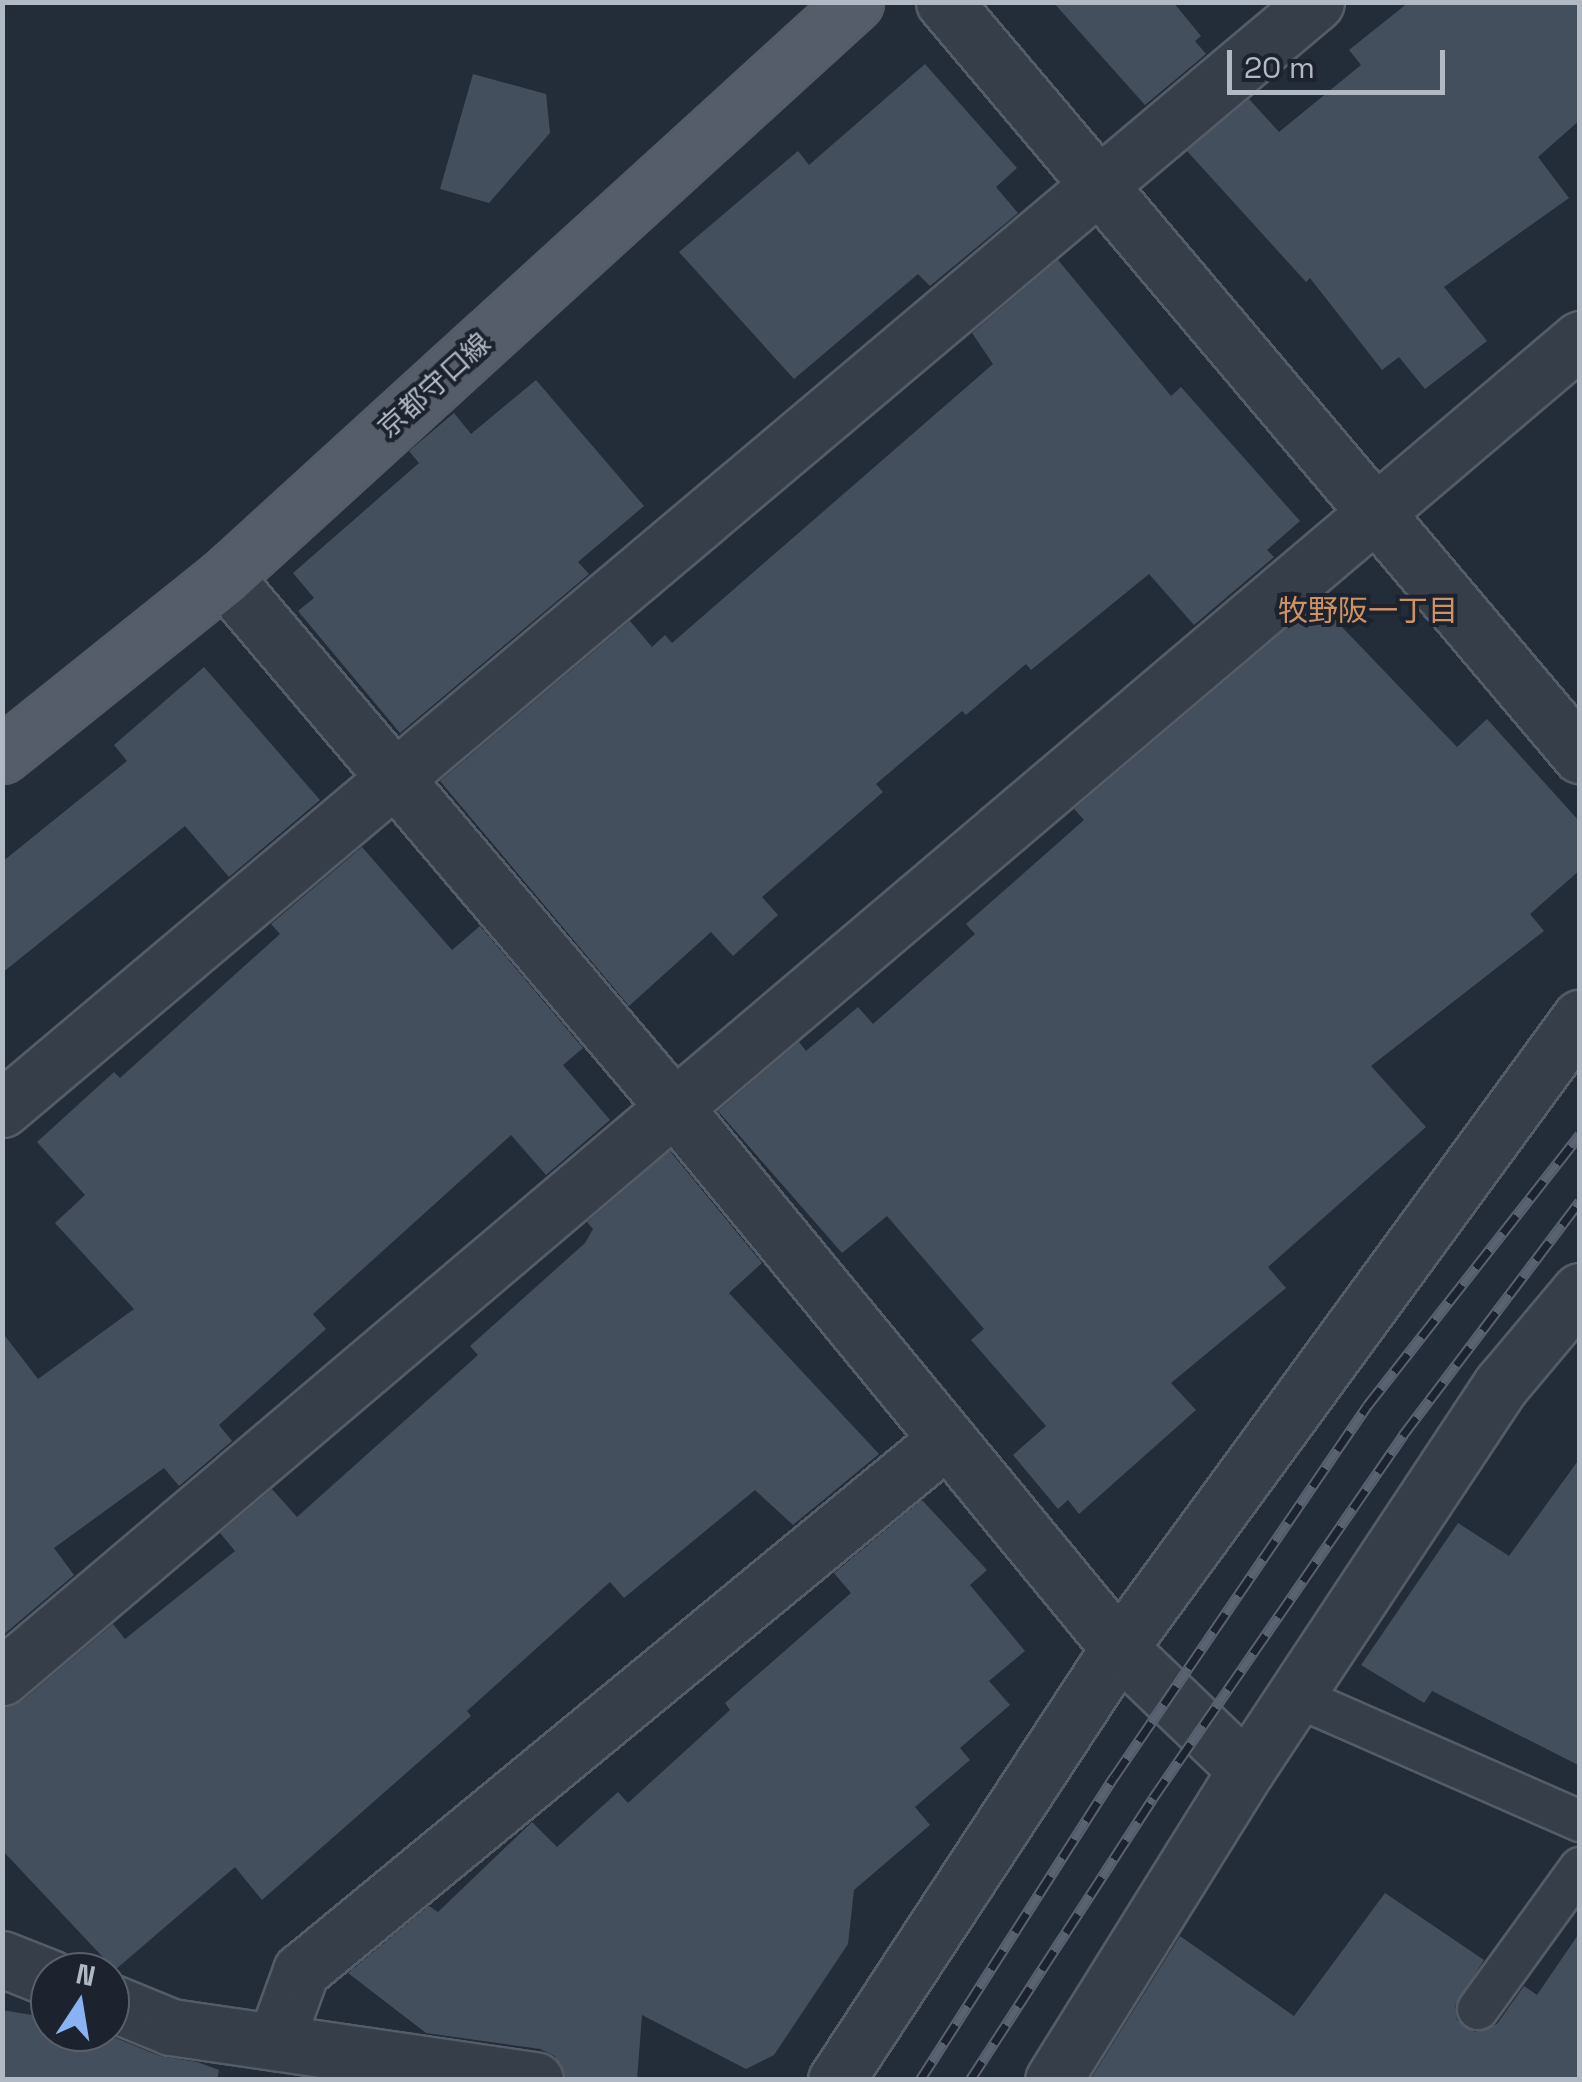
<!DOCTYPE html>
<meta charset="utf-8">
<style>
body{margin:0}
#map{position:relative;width:1582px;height:2082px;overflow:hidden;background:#232c39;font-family:"Space Grotesk","Noto Sans JP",sans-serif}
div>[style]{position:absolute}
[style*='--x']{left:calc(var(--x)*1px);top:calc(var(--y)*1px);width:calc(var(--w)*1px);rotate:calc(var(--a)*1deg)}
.building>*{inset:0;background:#444f5e}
.roads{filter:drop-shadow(2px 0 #545c67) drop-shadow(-2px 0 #545c67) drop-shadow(0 2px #545c67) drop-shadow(0 -2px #545c67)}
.service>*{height:40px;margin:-20px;padding:0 20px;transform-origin:20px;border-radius:20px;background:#363e49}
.minor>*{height:55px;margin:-27.5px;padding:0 27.5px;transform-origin:27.5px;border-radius:27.5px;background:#363e49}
.primary>*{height:55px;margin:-27.5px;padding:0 27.5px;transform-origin:27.5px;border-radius:27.5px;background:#545d69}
.rail>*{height:11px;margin-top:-5.5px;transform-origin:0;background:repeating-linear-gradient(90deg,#1c232e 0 22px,#586270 0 44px);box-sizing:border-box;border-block:2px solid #586270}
span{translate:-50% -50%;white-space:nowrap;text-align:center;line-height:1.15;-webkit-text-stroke:8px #1c232e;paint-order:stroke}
.street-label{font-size:28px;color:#b1b9c5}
.neighbourhood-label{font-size:30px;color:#ce9263}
.frame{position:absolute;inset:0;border:5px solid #b1b9c5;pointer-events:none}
.north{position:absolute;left:30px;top:1952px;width:100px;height:100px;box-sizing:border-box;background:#1c232e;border:2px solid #585f6a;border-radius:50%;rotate:12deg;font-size:28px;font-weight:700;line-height:40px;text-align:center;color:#b1b9c5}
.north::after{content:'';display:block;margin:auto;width:35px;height:45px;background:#89b1f3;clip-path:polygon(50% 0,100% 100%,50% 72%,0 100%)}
.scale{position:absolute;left:1227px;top:50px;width:218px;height:45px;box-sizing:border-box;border:5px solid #b1b9c5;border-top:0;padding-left:12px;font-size:30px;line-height:35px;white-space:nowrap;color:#b1b9c5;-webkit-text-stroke:8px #1c232e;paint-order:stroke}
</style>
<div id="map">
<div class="building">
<i style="clip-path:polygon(1053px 2px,1173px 2px,1201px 36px,1195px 41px,1206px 54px,1145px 105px)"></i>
<i style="clip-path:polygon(1409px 2px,1580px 2px,1580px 120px,1538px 157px,1569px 198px,1444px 287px,1487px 341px,1425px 389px,1399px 357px,1382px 370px,1310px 278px,1306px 282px,1187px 151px,1249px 99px,1279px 132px,1361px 65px,1349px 50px)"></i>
<i style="clip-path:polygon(925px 64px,1017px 168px,996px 187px,1018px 213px,930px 286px,918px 274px,794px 379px,679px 252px,798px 151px,809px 165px)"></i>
<i style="clip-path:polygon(473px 74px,546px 94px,550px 133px,489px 203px,440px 189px)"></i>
<i style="clip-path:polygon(1058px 260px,1171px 396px,1181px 387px,1300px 521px,1267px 550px,1274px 557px,1194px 625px,1149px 574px,1031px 670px,1026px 664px,966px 715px,962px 711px,876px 784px,883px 792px,762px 897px,778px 915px,733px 956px,711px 932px,629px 1006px,440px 781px,630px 621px,652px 647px,665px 635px,672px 643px,993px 364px,972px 333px)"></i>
<i style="clip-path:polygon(536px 380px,644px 506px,578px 562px,589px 574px,400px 733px,298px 611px,314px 598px,293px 573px,419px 463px,409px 451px,454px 413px,471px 434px)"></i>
<i style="clip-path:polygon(1318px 602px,1457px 747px,1487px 719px,1580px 822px,1580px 870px,1530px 914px,1544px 931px,1371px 1066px,1426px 1127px,1268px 1267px,1286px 1288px,1171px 1383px,1196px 1410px,1079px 1514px,1068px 1500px,1058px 1509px,1013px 1455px,1046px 1426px,971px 1340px,984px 1329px,887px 1216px,842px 1253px,718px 1111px,799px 1042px,806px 1051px,858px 1007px,873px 1024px,975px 934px,966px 924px,1084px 820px,1074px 809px)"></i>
<i style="clip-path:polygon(204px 667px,320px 800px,229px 877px,185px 826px,2px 973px,2px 862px,127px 761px,114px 745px)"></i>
<i style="clip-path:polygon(362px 847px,452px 950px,480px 926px,583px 1048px,563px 1065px,610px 1120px,546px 1175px,511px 1135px,313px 1314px,326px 1329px,219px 1425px,232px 1441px,179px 1486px,164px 1468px,54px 1548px,74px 1575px,2px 1636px,2px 1332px,38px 1379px,134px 1309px,55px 1223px,85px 1195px,37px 1142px,114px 1072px,120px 1078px,280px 934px,271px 924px)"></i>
<i style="clip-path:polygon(670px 1151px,762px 1263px,729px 1293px,879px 1454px,793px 1525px,755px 1490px,624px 1598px,610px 1582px,467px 1711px,471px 1716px,262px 1900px,235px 1867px,115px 1970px,2px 1850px,2px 1707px,22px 1701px,113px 1624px,125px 1639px,235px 1551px,220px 1533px,272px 1489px,297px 1517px,478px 1355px,470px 1346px,585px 1243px,593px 1229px,587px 1222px)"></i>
<i style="clip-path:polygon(1580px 1458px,1580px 1766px,1432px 1691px,1424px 1703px,1361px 1665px,1458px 1523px,1509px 1556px)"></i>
<i style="clip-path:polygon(922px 1500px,987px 1570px,970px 1585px,1025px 1651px,989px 1681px,1010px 1705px,960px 1748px,970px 1760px,915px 1807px,930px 1825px,854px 1890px,848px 1944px,774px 2055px,746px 2069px,642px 2015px,637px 2080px,565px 2080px,555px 2056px,540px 2049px,426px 2033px,348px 1973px,429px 1906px,438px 1912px,532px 1822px,557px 1847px,618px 1792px,628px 1803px,730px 1710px,725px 1703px,851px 1593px,834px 1573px)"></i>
<i style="clip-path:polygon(1385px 1893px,1484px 1960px,1455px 2006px,1457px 2020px,1475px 2032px,1497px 2024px,1524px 1986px,1537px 1995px,1580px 1932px,1580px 2080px,1090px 2080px,1180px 1936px,1294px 2016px)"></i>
<i style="clip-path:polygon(2px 2010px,50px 2018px,50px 2032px,101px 2032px,160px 2056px,197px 2062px,219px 2070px,217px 2080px,2px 2080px)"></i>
</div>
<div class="roads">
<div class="service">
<i style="--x:1295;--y:1696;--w:311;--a:23.7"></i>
<i style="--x:1478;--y:2009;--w:174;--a:-54.1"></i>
</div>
<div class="minor">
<i style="--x:944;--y:2;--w:986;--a:49.81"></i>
<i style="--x:224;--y:577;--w:695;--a:49.67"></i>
<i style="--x:674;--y:1107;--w:701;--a:50.56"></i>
<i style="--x:1119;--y:1648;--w:176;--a:43.8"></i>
<i style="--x:1246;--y:1770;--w:365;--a:121.9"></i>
<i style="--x:2;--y:1109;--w:1718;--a:-40.11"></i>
<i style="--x:2;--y:1677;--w:2069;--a:-40.29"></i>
<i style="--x:1246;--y:1770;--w:462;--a:-56.5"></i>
<i style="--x:1501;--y:1385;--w:123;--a:-50"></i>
<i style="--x:2;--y:1959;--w:52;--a:21.6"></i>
<i style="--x:110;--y:2002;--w:66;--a:22.3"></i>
<i style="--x:171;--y:2027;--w:368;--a:8.3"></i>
<i style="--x:275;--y:2042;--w:76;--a:-69.9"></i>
<i style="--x:301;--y:1971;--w:837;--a:-39.47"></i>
<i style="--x:836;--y:2080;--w:516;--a:-56.77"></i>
<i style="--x:1119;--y:1648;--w:781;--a:-53.81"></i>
</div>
<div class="primary">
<i style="--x:2;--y:755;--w:285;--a:-38.7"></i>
<i style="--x:224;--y:577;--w:854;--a:-42.34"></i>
</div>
</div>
<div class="rail">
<i style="--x:920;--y:2080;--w:360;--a:-57.4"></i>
<i style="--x:1114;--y:1777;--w:449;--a:-55.7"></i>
<i style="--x:1367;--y:1406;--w:345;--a:-51.9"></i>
<i style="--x:970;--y:2080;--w:336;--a:-57"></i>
<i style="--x:1153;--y:1798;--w:441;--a:-55.4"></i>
<i style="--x:1403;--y:1435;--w:293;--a:-52.9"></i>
</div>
<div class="street-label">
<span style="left:434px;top:385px;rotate:-42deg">京都守口線</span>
</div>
<div class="neighbourhood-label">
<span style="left:1368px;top:611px">牧野阪一丁目</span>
</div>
<div class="frame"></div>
<div class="north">N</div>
<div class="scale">20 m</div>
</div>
